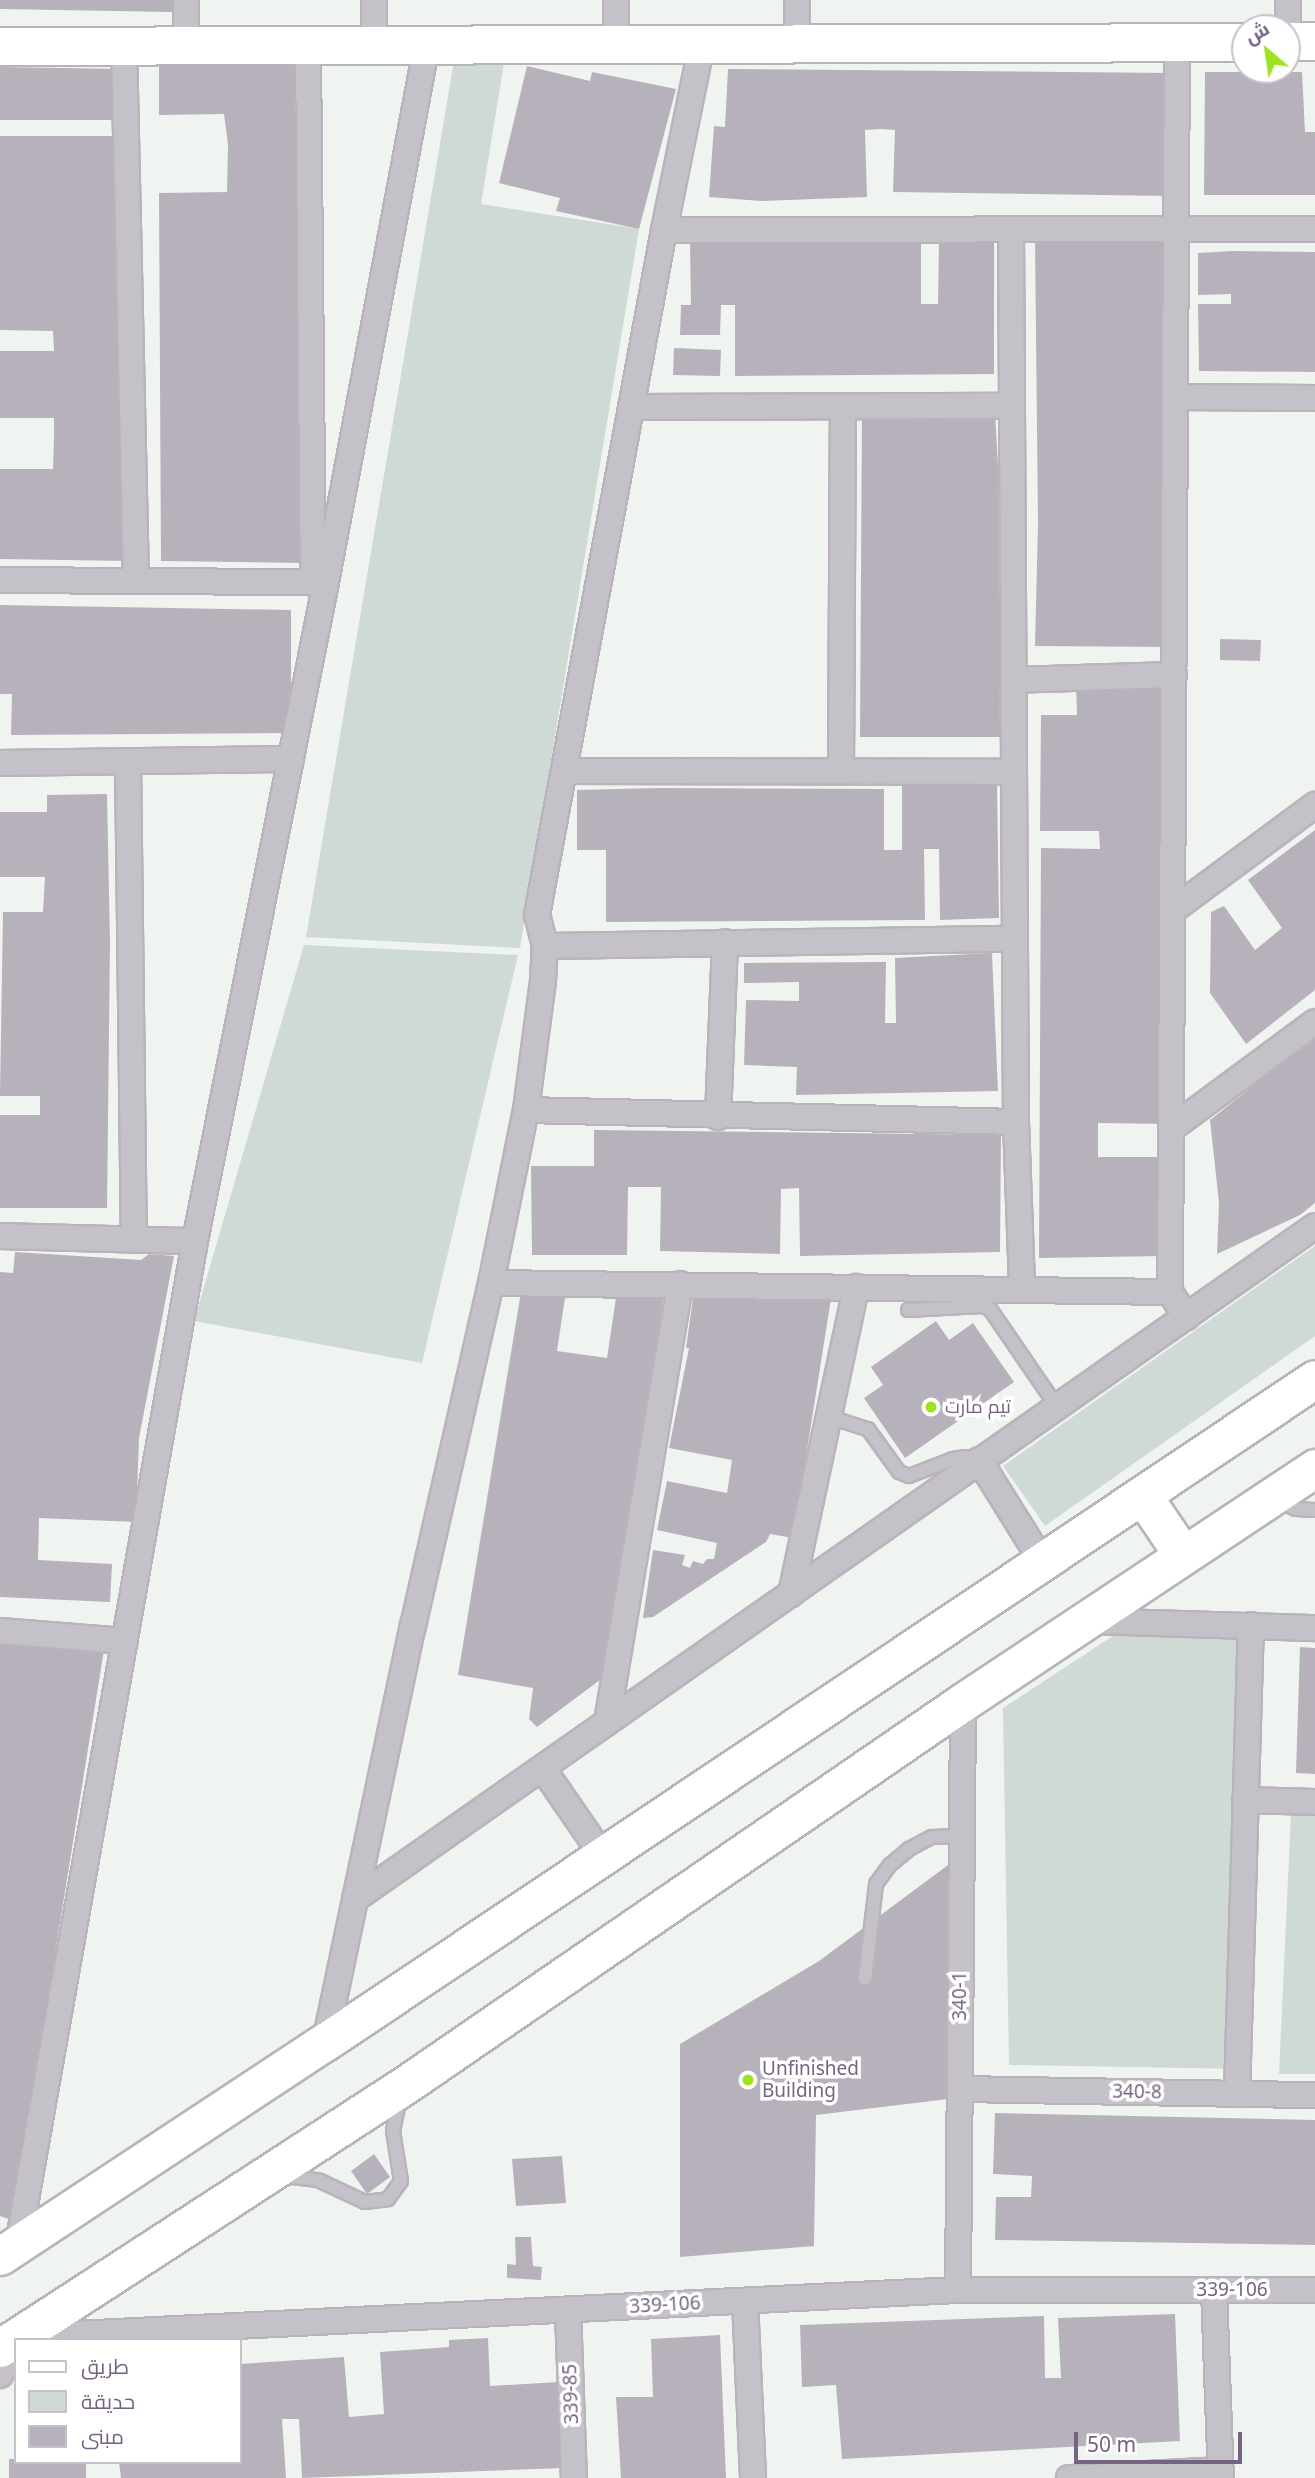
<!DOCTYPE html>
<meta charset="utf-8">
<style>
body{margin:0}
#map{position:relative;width:1315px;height:2478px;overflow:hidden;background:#f0f4f0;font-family:"Noto Sans",Cairo,sans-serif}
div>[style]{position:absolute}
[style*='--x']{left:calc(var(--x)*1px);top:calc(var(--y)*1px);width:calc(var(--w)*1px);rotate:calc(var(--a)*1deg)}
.green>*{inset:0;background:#cfd9d6}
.building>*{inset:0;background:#b7b1bc}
.roads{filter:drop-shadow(2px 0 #b9b4bc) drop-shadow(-2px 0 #b9b4bc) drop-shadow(0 2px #b9b4bc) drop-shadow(0 -2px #b9b4bc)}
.lane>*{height:12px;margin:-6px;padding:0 6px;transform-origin:6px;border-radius:6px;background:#c5c1c8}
.street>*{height:24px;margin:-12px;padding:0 12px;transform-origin:12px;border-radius:12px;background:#c5c1c8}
.secondary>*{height:37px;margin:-18.5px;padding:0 18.5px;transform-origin:18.5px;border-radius:18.5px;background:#fff}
.dots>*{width:19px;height:19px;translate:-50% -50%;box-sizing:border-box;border:4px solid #fff;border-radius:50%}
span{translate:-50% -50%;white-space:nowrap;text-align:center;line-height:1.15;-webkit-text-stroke:7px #fff;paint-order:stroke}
.poi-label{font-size:19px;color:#746381}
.left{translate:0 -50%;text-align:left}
.street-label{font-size:19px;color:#746381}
.legend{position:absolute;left:14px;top:2338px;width:228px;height:126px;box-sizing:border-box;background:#fff;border:2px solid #c7c1cd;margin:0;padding:9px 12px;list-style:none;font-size:21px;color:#746381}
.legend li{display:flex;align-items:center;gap:14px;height:35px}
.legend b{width:35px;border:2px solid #c7c1cd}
.north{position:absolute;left:1231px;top:14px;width:70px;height:70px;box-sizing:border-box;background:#fff;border:2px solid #c7c1cd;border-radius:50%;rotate:331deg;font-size:19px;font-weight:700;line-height:28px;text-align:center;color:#746381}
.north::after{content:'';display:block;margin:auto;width:24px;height:32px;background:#9de321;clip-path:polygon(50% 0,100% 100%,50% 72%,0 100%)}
.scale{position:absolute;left:1074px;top:2432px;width:168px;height:32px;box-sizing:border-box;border:4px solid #746381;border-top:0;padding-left:9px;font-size:21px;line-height:24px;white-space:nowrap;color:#746381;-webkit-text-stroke:5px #fff;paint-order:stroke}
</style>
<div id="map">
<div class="green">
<i style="clip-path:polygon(455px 55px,504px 63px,481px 204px,639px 229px,520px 948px,306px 937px)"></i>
<i style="clip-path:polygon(304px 945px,518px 955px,422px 1363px,194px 1321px)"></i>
<i style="clip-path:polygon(1315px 1246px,1315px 1336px,1045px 1526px,1003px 1466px)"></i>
<i style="clip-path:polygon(1122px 1630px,1257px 1633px,1242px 2069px,1009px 2065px,1003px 1708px)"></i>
<i style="clip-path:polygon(1291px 1814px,1315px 1814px,1315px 2074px,1279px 2074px)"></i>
</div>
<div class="building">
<i style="clip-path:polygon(0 0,172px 0,172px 12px,0 9px)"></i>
<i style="clip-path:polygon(159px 62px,294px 62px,304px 563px,161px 561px,159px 193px,227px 192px,228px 145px,224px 114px,159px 115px)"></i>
<i style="clip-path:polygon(527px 66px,590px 81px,592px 72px,676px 89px,639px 229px,556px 211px,560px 198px,499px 183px)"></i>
<i style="clip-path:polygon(0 67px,124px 69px,124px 120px,0 120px)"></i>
<i style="clip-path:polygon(728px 69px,1171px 73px,1170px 196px,893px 192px,895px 130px,881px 129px,865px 130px,867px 197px,761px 201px,709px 197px,714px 126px,725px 127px)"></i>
<i style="clip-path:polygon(1205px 72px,1302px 72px,1305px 132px,1315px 132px,1315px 195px,1204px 195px)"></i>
<i style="clip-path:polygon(0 136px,123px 136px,126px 561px,0 559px,0 469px,53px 469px,54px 436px,54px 418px,0 418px,0 351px,54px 351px,53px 331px,0 330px)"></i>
<i style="clip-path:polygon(1169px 239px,1173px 647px,1035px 646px,1038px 523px,1035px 241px)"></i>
<i style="clip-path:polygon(939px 240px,994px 240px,994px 374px,735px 376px,735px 305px,721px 305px,720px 335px,680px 335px,681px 305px,691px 305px,690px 244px,921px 243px,921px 304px,938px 304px)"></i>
<i style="clip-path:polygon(1232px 251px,1315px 252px,1315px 372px,1199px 371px,1198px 304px,1231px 304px,1231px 294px,1198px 295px,1198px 253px)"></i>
<i style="clip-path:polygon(674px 348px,721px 350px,720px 376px,673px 375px)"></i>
<i style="clip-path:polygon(995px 412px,998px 466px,1000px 737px,860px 737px,862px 413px)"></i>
<i style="clip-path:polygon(0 605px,291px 610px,291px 733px,11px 735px,12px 694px,0 694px)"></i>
<i style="clip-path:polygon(1220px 639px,1261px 640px,1260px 661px,1220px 660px)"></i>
<i style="clip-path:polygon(1169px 683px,1170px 1124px,1098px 1123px,1098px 1157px,1163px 1157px,1164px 1256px,1039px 1258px,1041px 848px,1100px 849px,1099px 831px,1040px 831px,1041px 715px,1077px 715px,1076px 685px)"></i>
<i style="clip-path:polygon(902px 785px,997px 785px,999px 918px,940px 920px,939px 849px,924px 849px,925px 920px,606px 922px,606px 850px,577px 850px,577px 790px,657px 788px,884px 789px,884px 850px,902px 850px)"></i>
<i style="clip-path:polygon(107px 794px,110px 943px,107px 1208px,0 1208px,0 1115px,40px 1115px,40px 1096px,0 1096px,3px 912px,43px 912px,45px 877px,0 877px,0 812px,47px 812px,47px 795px)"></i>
<i style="clip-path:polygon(1315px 830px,1315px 990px,1246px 1044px,1210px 993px,1211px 912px,1224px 906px,1255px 950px,1282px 928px,1248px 880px)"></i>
<i style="clip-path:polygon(992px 953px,998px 1091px,796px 1095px,797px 1067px,744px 1065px,746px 1000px,799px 1001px,799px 982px,744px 983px,744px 963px,886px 962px,885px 1023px,896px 1023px,895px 958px)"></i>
<i style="clip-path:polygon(1315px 1037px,1315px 1203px,1300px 1215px,1217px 1254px,1219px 1203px,1210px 1120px)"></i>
<i style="clip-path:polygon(594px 1130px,1001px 1135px,1000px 1252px,800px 1256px,799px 1188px,781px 1189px,780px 1254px,660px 1251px,661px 1187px,628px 1187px,627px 1255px,532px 1255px,531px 1166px,594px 1166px)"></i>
<i style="clip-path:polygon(15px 1252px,141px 1260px,149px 1254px,174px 1256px,139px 1438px,136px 1522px,39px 1518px,38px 1560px,112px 1564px,110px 1602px,0 1597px,0 1272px,13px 1273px)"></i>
<i style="clip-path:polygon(758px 1288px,831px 1299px,793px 1538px,770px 1534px,766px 1542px,653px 1617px,643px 1618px,653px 1550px,685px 1555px,682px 1565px,690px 1568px,693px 1561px,703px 1564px,707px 1559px,714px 1559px,717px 1543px,657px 1530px,667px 1481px,727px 1493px,732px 1460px,669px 1448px,689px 1348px,686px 1348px,694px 1291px,757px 1299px)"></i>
<i style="clip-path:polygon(617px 1291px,663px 1298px,632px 1529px,604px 1677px,537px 1727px,529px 1719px,533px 1688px,458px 1675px,521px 1292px,565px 1298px,557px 1351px,607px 1358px)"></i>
<i style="clip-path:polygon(936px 1321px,949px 1340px,973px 1323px,1014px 1382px,905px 1458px,864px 1398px,883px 1385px,871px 1367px)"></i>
<i style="clip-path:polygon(0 1643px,104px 1650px,12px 2220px,0 2216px)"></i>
<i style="clip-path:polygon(1300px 1647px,1315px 1648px,1315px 1774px,1296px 1773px)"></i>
<i style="clip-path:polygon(948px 1865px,948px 2099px,816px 2115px,814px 2246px,680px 2257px,680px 2044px,819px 1961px)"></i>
<i style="clip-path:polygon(995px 2113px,1315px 2120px,1315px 2245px,995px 2240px,996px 2197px,1031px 2197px,1032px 2176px,993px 2174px)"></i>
<i style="clip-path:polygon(374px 2154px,390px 2177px,367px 2194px,351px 2171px)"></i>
<i style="clip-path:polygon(562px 2156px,566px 2203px,516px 2206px,512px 2159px)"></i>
<i style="clip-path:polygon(515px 2237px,531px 2237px,533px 2266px,542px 2267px,541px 2280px,507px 2278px,507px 2264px,516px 2265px)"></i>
<i style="clip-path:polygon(1175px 2314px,1180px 2441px,842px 2459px,836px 2385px,802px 2387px,800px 2325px,1044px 2316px,1045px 2378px,1061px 2378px,1058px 2318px)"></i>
<i style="clip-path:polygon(720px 2335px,726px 2478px,621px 2478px,616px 2397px,653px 2397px,651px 2339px)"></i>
<i style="clip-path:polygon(488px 2338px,490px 2386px,559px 2382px,563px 2468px,302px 2478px,299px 2419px,282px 2419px,286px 2478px,121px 2478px,119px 2462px,240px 2462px,240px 2364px,344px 2357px,349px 2417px,384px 2414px,380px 2352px,449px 2347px,449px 2340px)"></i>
<i style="clip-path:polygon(9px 2459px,16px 2459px,16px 2462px,86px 2462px,86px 2478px,9px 2478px)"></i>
</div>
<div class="roads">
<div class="lane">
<i style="--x:908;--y:1310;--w:74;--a:-3.1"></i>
<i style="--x:982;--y:1306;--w:9;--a:21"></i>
<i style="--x:990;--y:1309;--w:119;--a:55.6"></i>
<i style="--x:830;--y:1417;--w:40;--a:18"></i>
<i style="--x:868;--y:1429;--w:53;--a:54.2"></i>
<i style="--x:899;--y:1472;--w:11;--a:22"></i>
<i style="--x:909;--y:1476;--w:47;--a:-21.1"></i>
<i style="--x:953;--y:1459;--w:11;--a:-10"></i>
<i style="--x:964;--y:1457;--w:15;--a:11"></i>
<i style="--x:1278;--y:1500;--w:20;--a:27"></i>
<i style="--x:1296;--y:1509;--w:19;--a:3"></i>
<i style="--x:865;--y:1978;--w:95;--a:-83.3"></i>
<i style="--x:876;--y:1884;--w:24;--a:-54"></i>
<i style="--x:890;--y:1865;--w:25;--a:-40"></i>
<i style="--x:909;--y:1849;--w:26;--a:-28"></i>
<i style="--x:932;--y:1837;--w:30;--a:-2"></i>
<i style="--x:284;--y:2176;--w:34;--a:7"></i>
<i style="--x:318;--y:2180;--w:52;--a:25.1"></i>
<i style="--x:365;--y:2202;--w:23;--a:-7"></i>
<i style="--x:388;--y:2199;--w:22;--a:-54"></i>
<i style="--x:401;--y:2181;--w:51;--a:-99.1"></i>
<i style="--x:393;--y:2131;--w:33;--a:-78"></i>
</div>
<div class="street">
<i style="--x:186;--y:0;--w:45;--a:90"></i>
<i style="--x:1288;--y:41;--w:41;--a:-90"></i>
<i style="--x:1177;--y:42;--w:1250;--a:90.32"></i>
<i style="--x:1170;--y:1292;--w:30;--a:57"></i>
<i style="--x:616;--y:43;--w:43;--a:-90"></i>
<i style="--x:797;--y:43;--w:43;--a:-90"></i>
<i style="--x:374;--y:44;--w:44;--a:-90"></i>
<i style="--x:124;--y:45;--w:536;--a:88.72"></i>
<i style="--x:308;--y:45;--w:538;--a:89.47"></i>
<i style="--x:1011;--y:229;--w:893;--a:89.68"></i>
<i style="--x:1016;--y:1122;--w:167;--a:87.9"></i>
<i style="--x:664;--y:230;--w:651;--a:-0.09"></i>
<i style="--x:1175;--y:397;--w:140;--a:0.4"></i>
<i style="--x:631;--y:407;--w:381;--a:-0.2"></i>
<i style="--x:0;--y:580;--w:326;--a:0.4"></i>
<i style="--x:1013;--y:680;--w:161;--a:-1.8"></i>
<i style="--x:128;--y:761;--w:478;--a:89.3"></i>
<i style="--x:0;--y:763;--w:291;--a:-0.8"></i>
<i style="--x:564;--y:771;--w:449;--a:0.1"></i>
<i style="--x:841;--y:771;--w:364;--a:-89.7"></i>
<i style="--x:1173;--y:910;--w:177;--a:-36.5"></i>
<i style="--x:545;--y:946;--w:469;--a:-0.9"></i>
<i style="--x:526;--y:1110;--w:490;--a:1.4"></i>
<i style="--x:718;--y:1117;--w:175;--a:-87.7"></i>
<i style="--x:1172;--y:1128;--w:178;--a:-36.5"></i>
<i style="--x:0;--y:1236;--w:195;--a:1.5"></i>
<i style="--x:491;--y:1283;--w:679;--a:0.76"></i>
<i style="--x:979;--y:1460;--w:121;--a:58.1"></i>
<i style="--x:791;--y:1594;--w:314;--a:-78"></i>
<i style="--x:1088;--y:1621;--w:227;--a:1.8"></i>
<i style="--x:0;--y:1631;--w:125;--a:4.6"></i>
<i style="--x:607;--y:1722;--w:444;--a:-80.5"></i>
<i style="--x:543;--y:1769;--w:106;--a:55.4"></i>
<i style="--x:1245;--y:1800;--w:70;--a:1.6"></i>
<i style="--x:355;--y:1899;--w:1172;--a:-35.03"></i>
<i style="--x:325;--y:2042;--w:425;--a:-78.1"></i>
<i style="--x:413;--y:1626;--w:352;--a:-77.2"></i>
<i style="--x:491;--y:1283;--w:177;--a:-78.6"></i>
<i style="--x:526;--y:1110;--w:130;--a:-82.5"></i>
<i style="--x:543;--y:981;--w:35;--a:-87"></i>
<i style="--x:545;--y:946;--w:32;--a:-104"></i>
<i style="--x:537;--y:915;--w:697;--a:-79.5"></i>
<i style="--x:664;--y:230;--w:191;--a:-78.5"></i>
<i style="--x:960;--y:2089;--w:355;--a:1"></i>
<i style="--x:1237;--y:2094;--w:469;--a:-88.3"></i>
<i style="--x:18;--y:2245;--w:1019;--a:-80"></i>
<i style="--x:195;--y:1241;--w:672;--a:-78.76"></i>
<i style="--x:326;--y:582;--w:547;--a:-79.37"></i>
<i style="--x:958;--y:2290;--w:588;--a:-89.51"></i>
<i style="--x:1214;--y:2290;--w:188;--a:87.9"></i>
<i style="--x:745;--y:2301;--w:177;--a:87.4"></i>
<i style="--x:568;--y:2310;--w:168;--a:88"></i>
<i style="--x:0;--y:2375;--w:41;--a:-67.2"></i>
<i style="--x:16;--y:2337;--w:943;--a:-2.86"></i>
<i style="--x:958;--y:2290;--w:357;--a:0"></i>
<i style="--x:1069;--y:2478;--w:151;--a:-3"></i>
</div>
<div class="secondary">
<i style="--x:1287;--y:41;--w:28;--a:0"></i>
<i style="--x:0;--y:46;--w:1245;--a:-0.18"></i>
<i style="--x:1143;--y:1496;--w:71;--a:55.9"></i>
<i style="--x:0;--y:2256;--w:389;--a:-33.4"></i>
<i style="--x:325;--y:2042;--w:1191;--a:-33.81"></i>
<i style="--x:0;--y:2348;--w:487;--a:-33"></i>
<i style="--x:408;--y:2083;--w:673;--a:-34.47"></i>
<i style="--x:963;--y:1702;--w:423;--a:-33.6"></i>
</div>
</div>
<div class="dots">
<i style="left:931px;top:1407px;background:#9de321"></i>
<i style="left:748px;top:2080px;background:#9de321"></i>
</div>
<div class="poi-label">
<span class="left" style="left:945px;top:1407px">تيم مارت</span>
<span class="left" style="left:762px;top:2080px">Unfinished<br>Building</span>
</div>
<div class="street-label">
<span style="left:960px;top:1996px;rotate:-90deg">340-1</span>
<span style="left:1137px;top:2092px;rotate:1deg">340-8</span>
<span style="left:1232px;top:2290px">339-106</span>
<span style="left:665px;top:2305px;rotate:-3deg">339-106</span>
<span style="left:571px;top:2394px;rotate:-92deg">339-85</span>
</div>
<ul class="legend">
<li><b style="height:9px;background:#fff"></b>طريق</li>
<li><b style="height:19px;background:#cfd9d6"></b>حديقة</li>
<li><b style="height:19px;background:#b7b1bc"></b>مبنى</li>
</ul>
<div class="north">ش</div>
<div class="scale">50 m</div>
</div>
